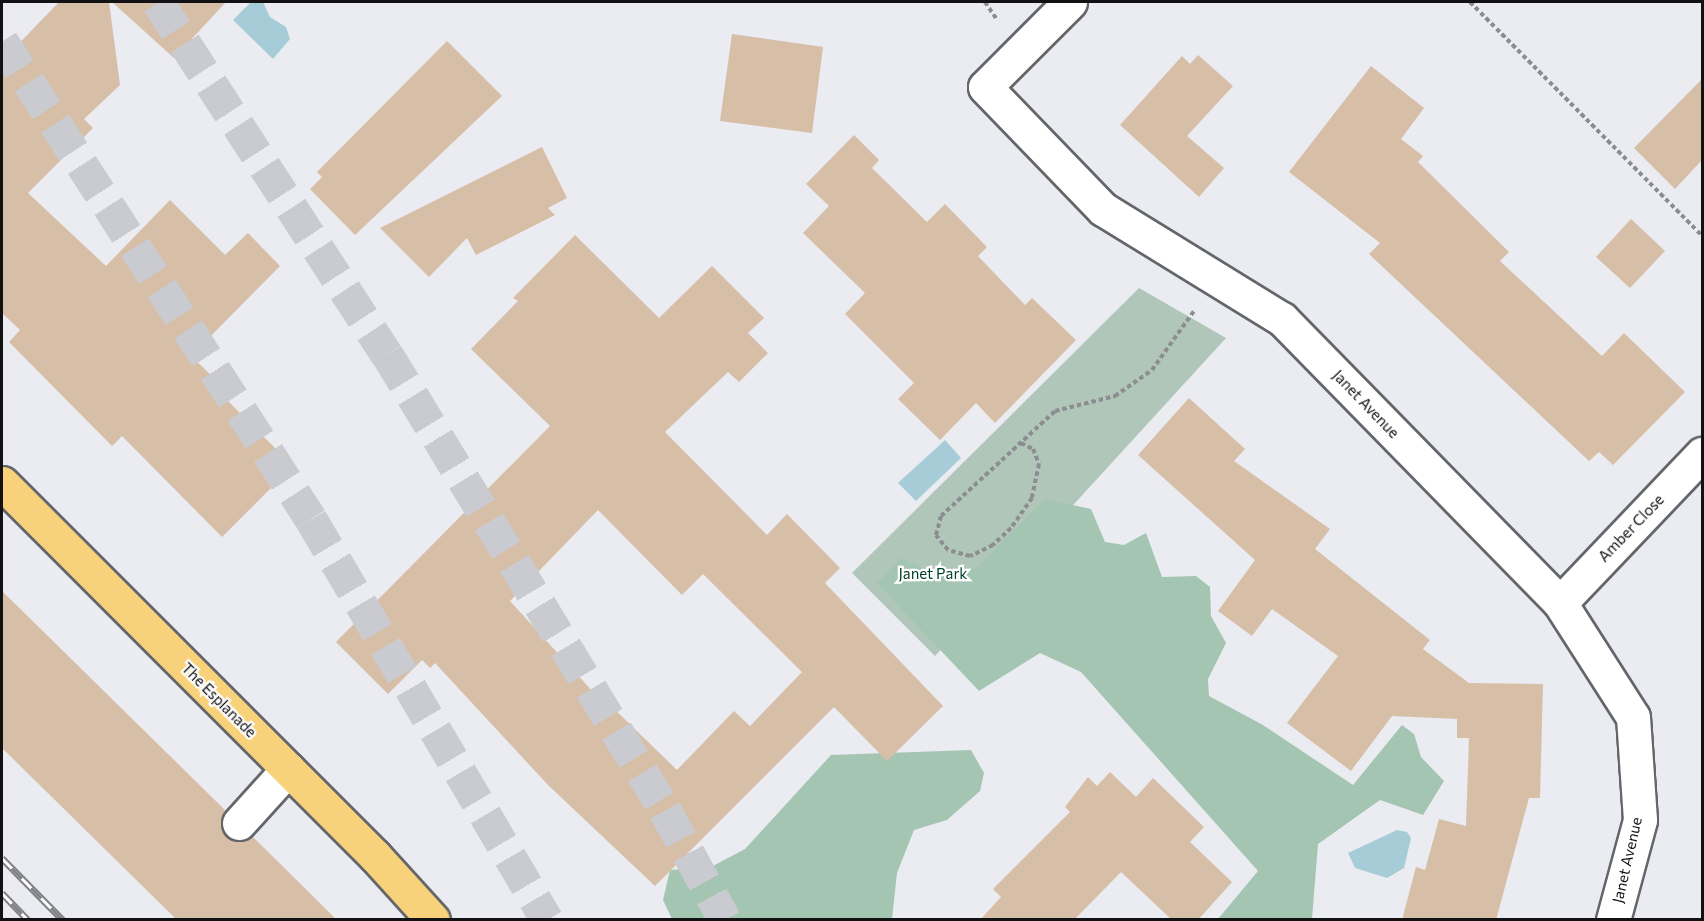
<!DOCTYPE html>
<style>
body{margin:0}
#map{position:relative;width:1704px;height:921px;overflow:hidden;background:#eaecf1;font-family:Commissioner,sans-serif}
div>[style]{position:absolute}
[style*='--x']{left:calc(var(--x)*1px);top:calc(var(--y)*1px);width:calc(var(--w)*1px);rotate:calc(var(--a)*1deg)}
.green>*{inset:0;background:#afc6b9}
.forest>*{inset:0;background:#a5c5b3}
.water>*{inset:0;background:#a6cdd7}
.building>*{inset:0;background:#d7bea7}
.highway-tunnel>*{height:33px;margin-top:-16.5px;transform-origin:0;background:repeating-linear-gradient(90deg,#cacbd0 0 33px,transparent 0 49px)}
.path>*{height:4px;margin-top:-2px;transform-origin:0;background:repeating-linear-gradient(90deg,#8c8d91 0 4.5px,transparent 0 7.5px)}
.roads{filter:drop-shadow(2px 0 #64666b) drop-shadow(-2px 0 #64666b) drop-shadow(0 2px #64666b) drop-shadow(0 -2px #64666b)}
.minor>*{height:33px;margin:-16.5px;padding:0 16.5px;transform-origin:16.5px;border-radius:16.5px;background:#fff}
.major>*{height:33px;margin:-16.5px;padding:0 16.5px;transform-origin:16.5px;border-radius:16.5px;background:#f7d27a}
.rail>*{height:7px;margin-top:-3.5px;transform-origin:0;background:repeating-linear-gradient(90deg,#fff 0 14px,#818285 0 28px);box-sizing:border-box;border-block:2px solid #818285}
span{translate:-50% -50%;white-space:nowrap;text-align:center;line-height:1.15;-webkit-text-stroke:4.5px #fff;paint-order:stroke}
.street-label{font-size:15px;color:#121214}
.park-label{font-size:15px;color:#014028}
.frame{position:absolute;inset:0;border:3px solid #121214;pointer-events:none}
</style>
<div id="map">
<div class="green">
<i style="clip-path:polygon(1139px 288px,1226px 338px,935px 656px,852px 573px)"></i>
</div>
<div class="forest">
<i style="clip-path:polygon(1045px 499px,1091px 509px,1105px 542px,1124px 545px,1146px 533px,1162px 577px,1196px 576px,1210px 587px,1211px 616px,1226px 643px,1208px 679px,1209px 696px,1263px 725px,1353px 785px,1402px 725px,1414px 734px,1421px 757px,1444px 781px,1423px 815px,1380px 800px,1318px 844px,1312px 919px,1218px 919px,1258px 871px,1081px 672px,1040px 653px,979px 691px,877px 583px,901px 558px,927px 571px,975px 569px)"></i>
<i style="clip-path:polygon(971px 750px,984px 773px,980px 791px,947px 820px,914px 830px,897px 873px,892px 919px,672px 919px,663px 900px,670px 870px,711px 867px,745px 849px,831px 755px)"></i>
</div>
<div class="water">
<i style="clip-path:polygon(251px 2px,263px 2px,270px 17px,286px 27px,290px 39px,273px 59px,233px 20px)"></i>
<i style="clip-path:polygon(945px 440px,961px 458px,916px 501px,898px 483px)"></i>
<i style="clip-path:polygon(1397px 830px,1407px 832px,1411px 838px,1404px 868px,1387px 878px,1355px 868px,1348px 853px)"></i>
</div>
<div class="building">
<i style="clip-path:polygon(59px 2px,109px 2px,120px 85px,84px 119px,93px 128px,28px 193px,106px 266px,170px 200px,225px 255px,248px 233px,280px 266px,191px 356px,214px 378px,209px 382px,293px 466px,222px 537px,122px 436px,112px 446px,9px 342px,20px 330px,2px 313px,2px 61px)"></i>
<i style="clip-path:polygon(112px 2px,226px 2px,174px 58px)"></i>
<i style="clip-path:polygon(732px 34px,823px 47px,812px 133px,720px 121px)"></i>
<i style="clip-path:polygon(447px 41px,502px 96px,355px 235px,310px 189px,322px 177px,317px 172px)"></i>
<i style="clip-path:polygon(1198px 55px,1233px 86px,1187px 136px,1224px 168px,1199px 197px,1120px 125px,1182px 56px,1190px 64px)"></i>
<i style="clip-path:polygon(1371px 66px,1424px 108px,1401px 139px,1423px 156px,1418px 162px,1509px 252px,1500px 261px,1602px 356px,1624px 333px,1685px 392px,1613px 465px,1599px 452px,1589px 461px,1369px 254px,1380px 243px,1289px 172px)"></i>
<i style="clip-path:polygon(1702px 79px,1702px 160px,1675px 189px,1634px 148px)"></i>
<i style="clip-path:polygon(854px 135px,879px 160px,872px 168px,927px 222px,945px 204px,987px 247px,978px 256px,1025px 305px,1032px 298px,1076px 340px,995px 423px,976px 403px,940px 440px,898px 399px,914px 383px,845px 314px,865px 293px,803px 233px,829px 206px,806px 184px)"></i>
<i style="clip-path:polygon(542px 147px,567px 198px,548px 208px,555px 215px,476px 255px,467px 238px,429px 277px,380px 228px)"></i>
<i style="clip-path:polygon(1631px 219px,1665px 251px,1630px 288px,1596px 257px)"></i>
<i style="clip-path:polygon(evenodd,575px 235px,659px 318px,712px 266px,764px 318px,748px 333px,768px 353px,739px 382px,728px 372px,665px 432px,767px 535px,787px 514px,840px 568px,825px 583px,943px 706px,887px 761px,834px 707px,655px 886px,548px 785px,435px 663px,430px 668px,422px 660px,388px 694px,336px 642px,550px 426px,471px 349px,518px 301px,513px 298px,575px 235px,598px 510px,682px 595px,703px 574px,802px 672px,750px 726px,734px 711px,677px 770px,608px 703px,605px 705px,510px 601px,598px 510px)"></i>
<i style="clip-path:polygon(1189px 398px,1245px 449px,1234px 461px,1330px 529px,1315px 549px,1430px 640px,1423px 649px,1469px 683px,1543px 684px,1540px 798px,1529px 798px,1496px 920px,1402px 920px,1416px 867px,1425px 870px,1439px 819px,1466px 826px,1469px 738px,1457px 738px,1457px 719px,1392px 716px,1351px 771px,1287px 723px,1338px 656px,1272px 609px,1252px 636px,1218px 611px,1255px 560px,1138px 455px)"></i>
<i style="clip-path:polygon(2px 591px,225px 810px,221px 820px,226px 836px,236px 841px,252px 836px,337px 920px,177px 920px,2px 748px)"></i>
<i style="clip-path:polygon(1110px 772px,1136px 797px,1153px 778px,1204px 827px,1190px 842px,1232px 882px,1198px 920px,1172px 920px,1121px 872px,1074px 920px,980px 920px,1001px 897px,993px 889px,1070px 812px,1065px 807px,1088px 777px,1097px 786px)"></i>
</div>
<div class="highway-tunnel">
<i style="--x:158;--y:2;--w:420;--a:57"></i>
<i style="--x:387;--y:354;--w:534;--a:58.63"></i>
<i style="--x:665;--y:810;--w:125;--a:61.4"></i>
<i style="--x:2;--y:41;--w:569;--a:57.12"></i>
<i style="--x:311;--y:519;--w:465;--a:59.5"></i>
</div>
<div class="path">
<i style="--x:985;--y:2;--w:22;--a:56"></i>
<i style="--x:1470;--y:2;--w:330;--a:45.2"></i>
<i style="--x:1021;--y:443;--w:13;--a:27"></i>
<i style="--x:1033;--y:449;--w:16;--a:68"></i>
<i style="--x:1039;--y:464;--w:35;--a:102"></i>
<i style="--x:1032;--y:498;--w:37;--a:125"></i>
<i style="--x:1011;--y:528;--w:25;--a:137"></i>
<i style="--x:993;--y:545;--w:25;--a:154"></i>
<i style="--x:970;--y:556;--w:23;--a:-165"></i>
<i style="--x:948;--y:550;--w:19;--a:-129"></i>
<i style="--x:936;--y:535;--w:20;--a:-75"></i>
<i style="--x:941;--y:516;--w:155;--a:-42.6"></i>
<i style="--x:1055;--y:411;--w:62;--a:-14"></i>
<i style="--x:1115;--y:396;--w:45;--a:-35.1"></i>
<i style="--x:1152;--y:370;--w:72;--a:-54.6"></i>
</div>
<div class="roads">
<div class="minor">
<i style="--x:1070;--y:2;--w:120;--a:135"></i>
<i style="--x:985;--y:87;--w:170;--a:46"></i>
<i style="--x:1103;--y:209;--w:210;--a:31.6"></i>
<i style="--x:1282;--y:319;--w:397;--a:45.6"></i>
<i style="--x:1560;--y:603;--w:135;--a:57.4"></i>
<i style="--x:1633;--y:717;--w:103;--a:86.1"></i>
<i style="--x:1640;--y:820;--w:104;--a:105.1"></i>
<i style="--x:1560;--y:603;--w:206;--a:-46.4"></i>
<i style="--x:239;--y:823;--w:73;--a:-47.8"></i>
</div>
<div class="major">
<i style="--x:2;--y:483;--w:528;--a:45"></i>
<i style="--x:375;--y:856;--w:86;--a:47.8"></i>
</div>
</div>
<div class="rail">
<i style="--x:2;--y:858;--w:87;--a:45.5"></i>
<i style="--x:2;--y:893;--w:37;--a:46"></i>
</div>
<div class="street-label">
<span style="left:1366px;top:404px;rotate:46deg">Janet Avenue</span>
<span style="left:1631px;top:528px;rotate:-46deg">Amber Close</span>
<span style="left:219px;top:700px;rotate:45deg">The Esplanade</span>
<span style="left:1627px;top:860px;rotate:-77deg">Janet Avenue</span>
</div>
<div class="park-label">
<span style="left:933px;top:574px">Janet Park</span>
</div>
<div class="frame"></div>
</div>
